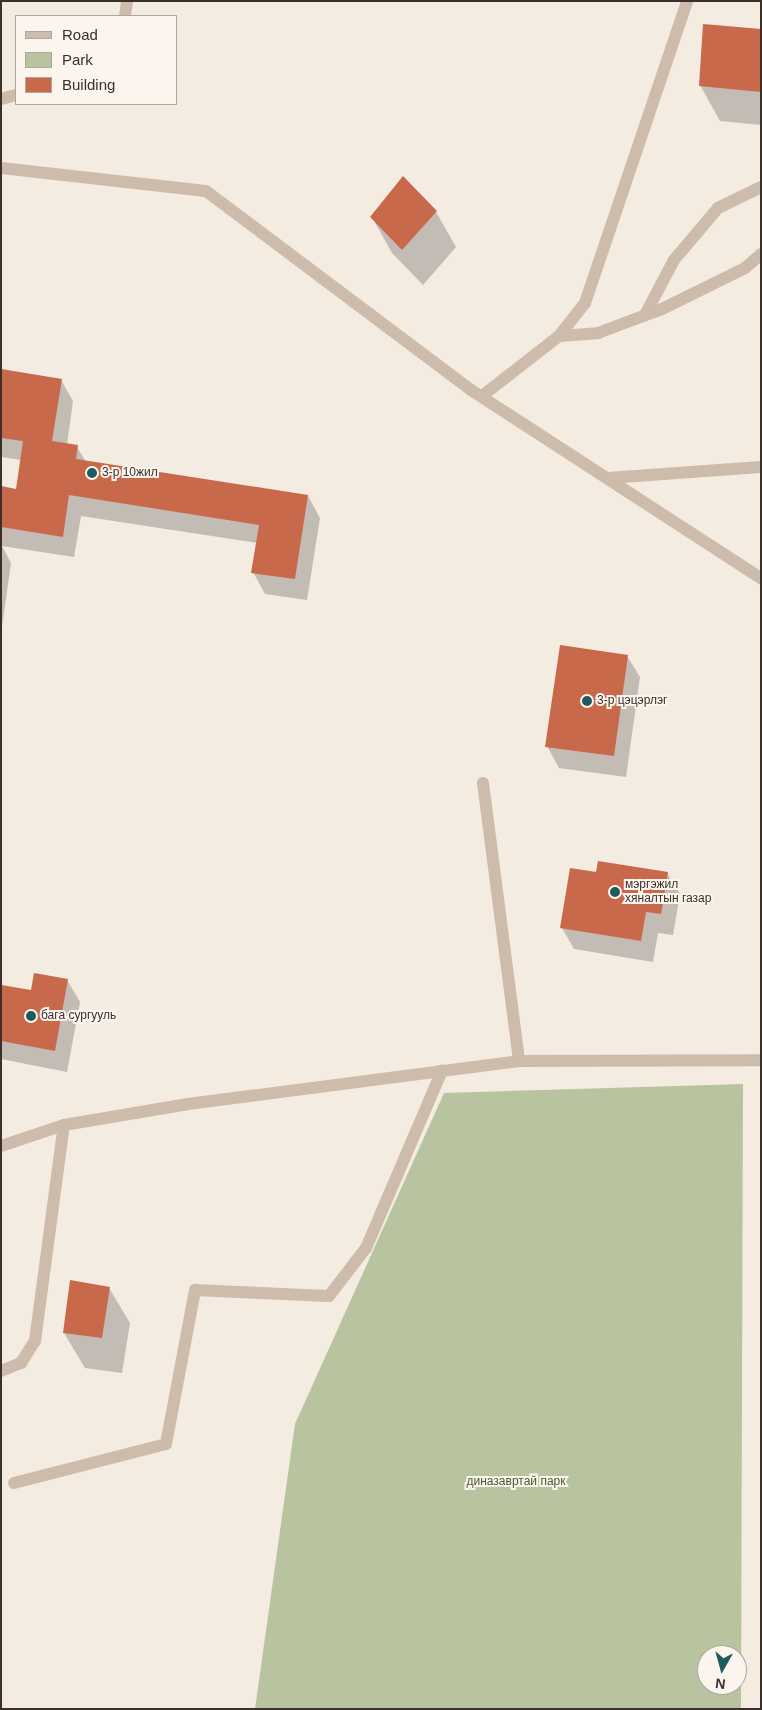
<!DOCTYPE html>
<meta charset="utf-8">
<style>
body{margin:0}
#map{position:relative;width:762px;height:1710px;overflow:hidden;background:#f4ebe1;font-family:Helvetica,sans-serif}
div>[style]{position:absolute}
[style*='--x']{left:calc(var(--x)*1px);top:calc(var(--y)*1px);width:calc(var(--w)*1px);rotate:calc(var(--a)*1deg)}
.green>*{inset:0;background:#b8c4a0}
.shadow>*{inset:0;background:#0003}
.building>*{inset:0;background:#c8694b}
.minor>*{height:12px;margin:-6px;padding:0 6px;transform-origin:6px;border-radius:6px;background:#cdbbac}
.dots>*{width:14px;height:14px;translate:-50% -50%;box-sizing:border-box;border:2px solid #fbf5ee;border-radius:50%}
span{translate:-50% -50%;white-space:nowrap;text-align:center;line-height:1.15;-webkit-text-stroke:4px #fbf5ee;paint-order:stroke}
.poi-label{font-size:12px;color:#3b302b}
.left{translate:0 -50%;text-align:left}
.park-label{font-size:12px;color:#4a5a2e}
.frame{position:absolute;inset:0;border:2px solid #3b302b;pointer-events:none}
.legend{position:absolute;left:15px;top:15px;width:162px;height:90px;box-sizing:border-box;background:#fbf5ee;border:1px solid #aea6a0;margin:0;padding:6px 9px;list-style:none;font-size:15px;color:#3b302b}
.legend li{display:flex;align-items:center;gap:10px;height:25px}
.legend b{width:25px;border:1px solid #aea6a0}
.north{position:absolute;left:697px;top:1645px;width:50px;height:50px;box-sizing:border-box;background:#fbf5ee;border:1px solid #aea6a0;border-radius:50%;rotate:187deg;font-size:14px;font-weight:700;line-height:20px;text-align:center;color:#3b302b}
.north::after{content:'';display:block;margin:auto;width:18px;height:22px;background:#1f5a5e;clip-path:polygon(50% 0,100% 100%,50% 72%,0 100%)}
</style>
<div id="map">
<div class="green">
<i style="clip-path:polygon(evenodd,743px 1084px,741px 1709px,255px 1709px,295px 1424px,444px 1093px,743px 1084px,707px 1655px,737px 1655px,737px 1685px,707px 1685px,707px 1655px)"></i>
</div>
<div class="shadow">
<i style="clip-path:polygon(761px 30px,761px 125px,720px 121px,700px 85px)"></i>
<i style="clip-path:polygon(436px 212px,456px 247px,423px 285px,392px 253px,372px 217px)"></i>
<i style="clip-path:polygon(1px 371px,61px 380px,73px 401px,67px 445px,77px 447px,86px 462px,308px 496px,320px 518px,307px 600px,265px 594px,253px 572px,257px 543px,81px 516px,74px 557px,2px 546px,11px 563px,1px 634px,1px 488px,17px 490px,21px 460px,1px 457px)"></i>
<i style="clip-path:polygon(627px 656px,640px 677px,626px 777px,559px 768px,547px 746px)"></i>
<i style="clip-path:polygon(597px 873px,667px 873px,680px 894px,673px 935px,658px 933px,653px 962px,574px 949px,562px 928px)"></i>
<i style="clip-path:polygon(67px 980px,80px 1002px,67px 1072px,1px 1059px,1px 986px,32px 992px)"></i>
<i style="clip-path:polygon(109px 1288px,130px 1323px,122px 1373px,85px 1368px,64px 1333px)"></i>
</div>
<div class="building">
<i style="clip-path:polygon(703px 24px,761px 29px,761px 92px,699px 86px)"></i>
<i style="clip-path:polygon(403px 176px,437px 211px,402px 250px,370px 217px)"></i>
<i style="clip-path:polygon(1px 369px,62px 379px,52px 441px,78px 445px,76px 459px,308px 495px,295px 579px,251px 573px,259px 525px,69px 495px,63px 537px,1px 527px,1px 486px,16px 489px,23px 441px,1px 438px)"></i>
<i style="clip-path:polygon(560px 645px,628px 655px,614px 756px,545px 747px)"></i>
<i style="clip-path:polygon(598px 861px,668px 872px,661px 914px,646px 912px,641px 941px,560px 928px,570px 868px,596px 872px)"></i>
<i style="clip-path:polygon(34px 973px,68px 979px,55px 1051px,1px 1041px,1px 985px,31px 990px)"></i>
<i style="clip-path:polygon(70px 1280px,110px 1287px,102px 1338px,63px 1333px)"></i>
</div>
<div class="minor">
<i style="--x:125;--y:16;--w:15;--a:-82"></i>
<i style="--x:1;--y:99;--w:16;--a:-15"></i>
<i style="--x:1;--y:168;--w:206;--a:6.4"></i>
<i style="--x:206;--y:191;--w:331;--a:36.9"></i>
<i style="--x:471;--y:390;--w:346;--a:33"></i>
<i style="--x:645;--y:315;--w:62;--a:-62.2"></i>
<i style="--x:674;--y:260;--w:68;--a:-49.8"></i>
<i style="--x:718;--y:208;--w:48;--a:-26"></i>
<i style="--x:559;--y:336;--w:39;--a:-4"></i>
<i style="--x:598;--y:333;--w:68;--a:-20.6"></i>
<i style="--x:662;--y:309;--w:93;--a:-26.3"></i>
<i style="--x:745;--y:268;--w:21;--a:-41"></i>
<i style="--x:482;--y:396;--w:98;--a:-37.9"></i>
<i style="--x:559;--y:336;--w:42;--a:-51.8"></i>
<i style="--x:585;--y:303;--w:319;--a:-71.3"></i>
<i style="--x:608;--y:478;--w:153;--a:-4.1"></i>
<i style="--x:483;--y:783;--w:280;--a:82.6"></i>
<i style="--x:1;--y:1146;--w:66;--a:-18.4"></i>
<i style="--x:64;--y:1125;--w:126;--a:-9.6"></i>
<i style="--x:188;--y:1104;--w:334;--a:-7.4"></i>
<i style="--x:519;--y:1061;--w:242;--a:-0.2"></i>
<i style="--x:1;--y:1371;--w:22;--a:-22"></i>
<i style="--x:21;--y:1363;--w:26;--a:-58"></i>
<i style="--x:35;--y:1341;--w:218;--a:-82.4"></i>
<i style="--x:14;--y:1483;--w:157;--a:-14.4"></i>
<i style="--x:166;--y:1444;--w:157;--a:-79.3"></i>
<i style="--x:195;--y:1290;--w:134;--a:2.6"></i>
<i style="--x:329;--y:1296;--w:61;--a:-52.4"></i>
<i style="--x:366;--y:1248;--w:193;--a:-66.8"></i>
</div>
<div class="dots">
<i style="left:92px;top:473px;background:#1f5a5e"></i>
<i style="left:587px;top:701px;background:#1f5a5e"></i>
<i style="left:615px;top:892px;background:#1f5a5e"></i>
<i style="left:31px;top:1016px;background:#1f5a5e"></i>
</div>
<div class="poi-label">
<span class="left" style="left:102px;top:473px">3-р 10жил</span>
<span class="left" style="left:597px;top:701px">3-р цэцэрлэг</span>
<span class="left" style="left:625px;top:892px">мэргэжил<br>хяналтын газар</span>
<span class="left" style="left:41px;top:1016px">бага сургууль</span>
</div>
<div class="park-label">
<span style="left:516px;top:1482px">диназавртай парк</span>
</div>
<div class="frame"></div>
<ul class="legend">
<li><b style="height:6px;background:#cdbbac"></b>Road</li>
<li><b style="height:14px;background:#b8c4a0"></b>Park</li>
<li><b style="height:14px;background:#c8694b"></b>Building</li>
</ul>
<div class="north">N</div>
</div>
